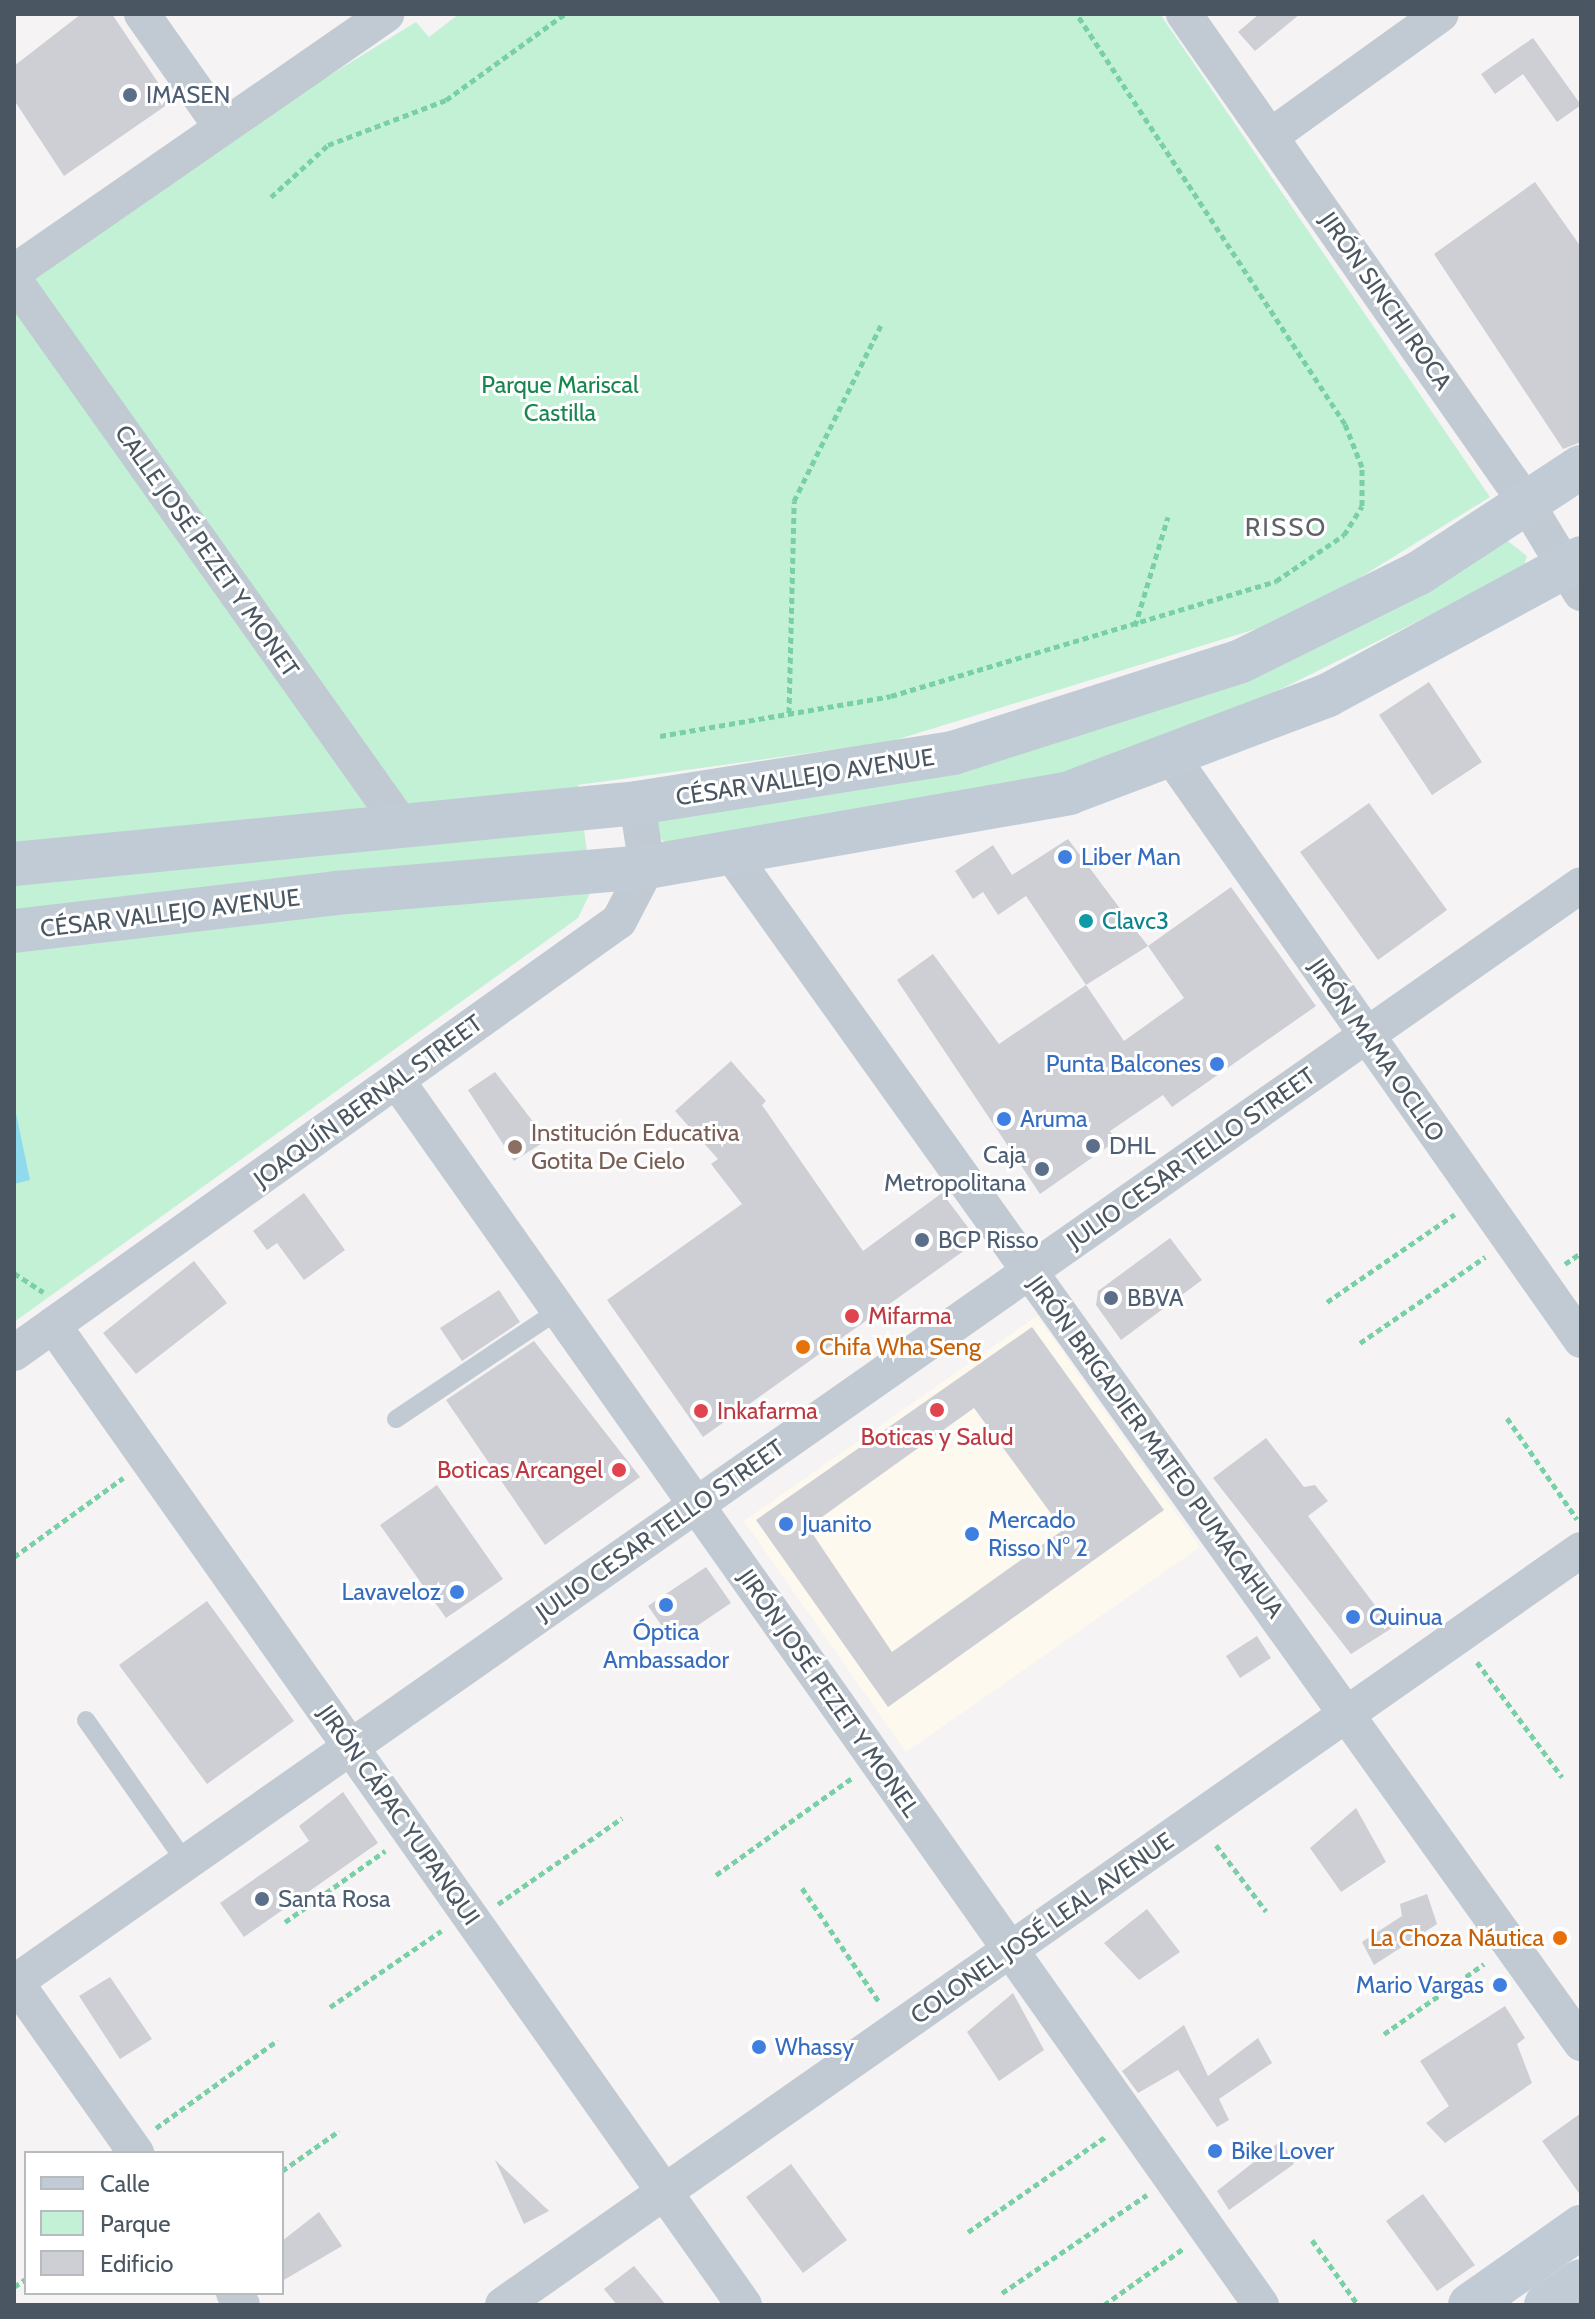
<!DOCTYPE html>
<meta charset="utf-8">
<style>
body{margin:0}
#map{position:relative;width:1595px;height:2319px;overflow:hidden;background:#f5f3f3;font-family:Cabin,sans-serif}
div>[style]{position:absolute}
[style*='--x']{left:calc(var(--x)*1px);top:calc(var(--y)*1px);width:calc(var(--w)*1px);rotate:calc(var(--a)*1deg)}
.commercial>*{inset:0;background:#fdf9ef}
.green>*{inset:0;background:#c3f1d5}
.water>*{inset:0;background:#90daee}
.building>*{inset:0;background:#cdcfd5}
.path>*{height:5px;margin-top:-2.5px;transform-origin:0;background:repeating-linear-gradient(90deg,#7ad0a6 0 6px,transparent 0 10px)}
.lane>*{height:18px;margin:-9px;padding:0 9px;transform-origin:9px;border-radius:9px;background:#c1cad2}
.street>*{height:36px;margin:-18px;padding:0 18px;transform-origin:18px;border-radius:18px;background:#c1cad2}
.secondary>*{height:44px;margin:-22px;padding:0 22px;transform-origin:22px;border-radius:22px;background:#c1cbd6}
.dots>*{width:22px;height:22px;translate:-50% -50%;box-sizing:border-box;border:4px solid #fff;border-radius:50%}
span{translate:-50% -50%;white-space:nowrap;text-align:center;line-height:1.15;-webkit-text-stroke:6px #fff;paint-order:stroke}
.service-label{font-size:24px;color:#4e5e75}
.left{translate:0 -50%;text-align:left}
.right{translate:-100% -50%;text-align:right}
.street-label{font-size:24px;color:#4a5661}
.park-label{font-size:24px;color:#17864f}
.shop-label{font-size:24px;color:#366cbe}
.culture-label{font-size:24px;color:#0d838f}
.education-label{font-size:24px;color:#785e54}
.health-label{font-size:24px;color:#be3a42}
.food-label{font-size:24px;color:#c56008}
.neighbourhood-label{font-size:26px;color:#5f6368;letter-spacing:2px}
.frame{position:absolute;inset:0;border:16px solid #4a5661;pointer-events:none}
.legend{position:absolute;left:24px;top:2151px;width:260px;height:144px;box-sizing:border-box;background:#fff;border:2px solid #b7bbc0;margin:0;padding:10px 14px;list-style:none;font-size:24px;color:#4a5661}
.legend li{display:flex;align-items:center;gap:16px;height:40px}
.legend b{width:40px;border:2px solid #b7bbc0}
</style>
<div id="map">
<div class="commercial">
<i style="clip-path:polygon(1037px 1316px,1200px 1547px,906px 1752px,744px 1521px)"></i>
</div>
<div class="green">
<i style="clip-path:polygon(459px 14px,1160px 14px,1490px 497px,1298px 616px,889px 742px,578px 785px,592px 889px,578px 918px,14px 1322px,14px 286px,225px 140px,416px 22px,429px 37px)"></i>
<i style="clip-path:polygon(1504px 538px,1527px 556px,1523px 569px,1178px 740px,975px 800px,664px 842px,657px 833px,656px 820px,957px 763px)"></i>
</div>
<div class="water">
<i style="clip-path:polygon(14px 1104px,30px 1180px,14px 1184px)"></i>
</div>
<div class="building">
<i style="clip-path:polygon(81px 14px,112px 14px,171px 102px,64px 176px,14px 100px,14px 66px)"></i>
<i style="clip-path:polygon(1259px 14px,1300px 14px,1255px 51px,1238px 32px)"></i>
<i style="clip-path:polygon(1533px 38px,1581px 105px,1557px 122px,1523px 74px,1495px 94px,1481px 74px)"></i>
<i style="clip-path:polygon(1535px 182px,1581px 247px,1581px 442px,1563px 449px,1434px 254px)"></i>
<i style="clip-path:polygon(1429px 682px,1482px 762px,1432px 795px,1379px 715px)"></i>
<i style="clip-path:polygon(1369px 803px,1447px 910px,1378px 960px,1300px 852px)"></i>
<i style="clip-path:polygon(1068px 839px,1148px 946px,1086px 985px,1026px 896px,998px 915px,983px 892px,973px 899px,955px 871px,993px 845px,1012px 875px)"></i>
<i style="clip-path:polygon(1231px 887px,1316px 1006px,1172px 1107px,1163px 1095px,1110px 1131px,1116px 1141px,1040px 1194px,897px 980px,933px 954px,999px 1044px,1086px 985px,1124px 1041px,1184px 998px,1148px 946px)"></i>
<i style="clip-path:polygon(731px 1061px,766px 1101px,762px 1105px,863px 1251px,942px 1193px,970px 1230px,965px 1250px,703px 1437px,607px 1300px,742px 1204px,711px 1164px,718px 1159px,675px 1111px)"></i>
<i style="clip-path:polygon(495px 1072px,547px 1140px,514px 1161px,468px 1090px)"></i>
<i style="clip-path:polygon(304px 1193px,345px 1250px,304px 1280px,277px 1243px,267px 1250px,253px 1231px)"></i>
<i style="clip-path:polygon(1170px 1238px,1202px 1280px,1121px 1340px,1096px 1305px,1098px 1291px)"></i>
<i style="clip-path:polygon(194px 1261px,227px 1303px,136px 1374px,103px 1333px)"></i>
<i style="clip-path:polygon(499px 1290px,520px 1322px,462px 1361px,440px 1328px)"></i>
<i style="clip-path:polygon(evenodd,1032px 1327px,1164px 1510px,888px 1707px,756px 1520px,1032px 1327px,974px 1408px,1063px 1530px,892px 1652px,808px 1527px,974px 1408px)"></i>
<i style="clip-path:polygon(534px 1341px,640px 1477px,545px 1545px,446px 1400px)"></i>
<i style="clip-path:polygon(1266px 1438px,1304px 1487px,1315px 1485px,1328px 1501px,1308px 1516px,1392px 1628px,1351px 1654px,1213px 1478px)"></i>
<i style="clip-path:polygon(437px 1485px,503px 1579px,446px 1618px,380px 1525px)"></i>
<i style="clip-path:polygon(706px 1567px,731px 1603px,673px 1642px,648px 1606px)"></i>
<i style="clip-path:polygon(207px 1601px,294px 1721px,207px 1784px,119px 1665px)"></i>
<i style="clip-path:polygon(1257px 1636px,1271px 1658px,1240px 1678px,1226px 1656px)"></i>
<i style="clip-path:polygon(343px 1792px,378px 1843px,244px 1937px,220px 1903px,309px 1841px,299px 1826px)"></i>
<i style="clip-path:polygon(1356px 1808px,1386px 1862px,1341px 1892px,1310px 1848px)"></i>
<i style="clip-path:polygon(1427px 1894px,1437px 1924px,1374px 1965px,1362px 1942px,1402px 1916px,1400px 1904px)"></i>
<i style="clip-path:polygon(1147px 1909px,1180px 1952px,1139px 1980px,1104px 1943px)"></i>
<i style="clip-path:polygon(110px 1977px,152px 2039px,120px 2059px,79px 1996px)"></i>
<i style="clip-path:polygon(1013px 1993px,1044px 2050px,999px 2081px,967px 2032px)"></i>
<i style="clip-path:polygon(1505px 2006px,1525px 2038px,1517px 2044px,1532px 2083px,1445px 2143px,1426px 2123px,1449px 2106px,1420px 2061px)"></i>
<i style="clip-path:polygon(1184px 2025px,1208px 2076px,1258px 2038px,1272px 2063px,1219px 2099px,1229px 2120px,1217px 2127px,1178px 2070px,1138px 2093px,1122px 2071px)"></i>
<i style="clip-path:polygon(1581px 2113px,1581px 2196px,1542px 2141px)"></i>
<i style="clip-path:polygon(1282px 2140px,1294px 2164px,1229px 2210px,1217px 2191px)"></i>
<i style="clip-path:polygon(495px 2160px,549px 2211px,524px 2224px)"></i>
<i style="clip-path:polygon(791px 2164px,847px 2240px,803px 2273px,746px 2197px)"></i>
<i style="clip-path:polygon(1423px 2194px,1475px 2265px,1437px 2291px,1386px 2221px)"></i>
<i style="clip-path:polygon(319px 2212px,342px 2246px,282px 2281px,282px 2241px)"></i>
<i style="clip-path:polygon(634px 2266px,666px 2305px,617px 2305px,604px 2289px)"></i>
</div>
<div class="path">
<i style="--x:271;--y:197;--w:77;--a:-42.4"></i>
<i style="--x:328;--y:145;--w:126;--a:-20.9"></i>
<i style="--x:446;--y:100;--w:147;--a:-35.9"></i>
<i style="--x:1135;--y:626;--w:114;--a:-73.2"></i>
<i style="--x:789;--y:713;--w:212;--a:-88.6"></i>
<i style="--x:794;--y:501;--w:196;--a:-63.7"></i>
<i style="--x:660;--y:736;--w:234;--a:-9.8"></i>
<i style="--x:891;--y:696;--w:402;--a:-16.6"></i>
<i style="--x:1276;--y:581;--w:82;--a:-34.1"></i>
<i style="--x:1344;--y:535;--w:34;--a:-58"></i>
<i style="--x:1362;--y:506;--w:39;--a:-90"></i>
<i style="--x:1362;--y:467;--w:46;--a:-111.6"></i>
<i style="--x:1345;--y:424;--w:490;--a:-123.2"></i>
<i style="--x:1565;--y:1264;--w:19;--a:-35"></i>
<i style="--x:14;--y:1273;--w:35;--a:33"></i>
<i style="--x:1327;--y:1302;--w:155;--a:-34.5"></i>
<i style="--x:1360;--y:1343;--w:152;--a:-34.5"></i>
<i style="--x:1507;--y:1418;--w:123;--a:55.3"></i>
<i style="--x:14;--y:1557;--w:135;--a:-35.9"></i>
<i style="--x:1477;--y:1662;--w:143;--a:53.5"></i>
<i style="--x:1216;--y:1845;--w:83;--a:52.9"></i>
<i style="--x:716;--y:1875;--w:167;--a:-35.5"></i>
<i style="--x:802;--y:1888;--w:139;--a:55.9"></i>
<i style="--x:498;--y:1904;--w:151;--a:-34.7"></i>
<i style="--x:285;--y:1922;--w:123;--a:-35.4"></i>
<i style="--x:330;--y:2007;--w:135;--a:-34.4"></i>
<i style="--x:1384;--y:2034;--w:122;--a:-35"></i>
<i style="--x:156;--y:2128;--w:150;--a:-35.8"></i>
<i style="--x:282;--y:2171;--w:70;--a:-35.1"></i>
<i style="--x:968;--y:2232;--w:167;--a:-34.7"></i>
<i style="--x:1312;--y:2240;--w:80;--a:54.7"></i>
<i style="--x:14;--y:2287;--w:14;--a:-34"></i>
<i style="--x:1002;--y:2293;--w:175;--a:-34.1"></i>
<i style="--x:1104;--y:2305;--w:98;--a:-35.5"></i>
</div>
<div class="lane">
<i style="--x:396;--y:1419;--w:196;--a:-33.8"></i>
<i style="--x:86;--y:1720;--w:174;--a:55"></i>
</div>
<div class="street">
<i style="--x:142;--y:14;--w:139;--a:54.9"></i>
<i style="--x:1184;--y:14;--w:598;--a:55.01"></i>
<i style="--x:1527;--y:504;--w:104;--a:58.8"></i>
<i style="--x:1271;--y:136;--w:209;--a:-35.7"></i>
<i style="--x:14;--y:272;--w:453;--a:-34.7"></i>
<i style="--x:14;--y:280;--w:666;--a:54.59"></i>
<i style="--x:1173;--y:759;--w:710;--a:54.92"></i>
<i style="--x:730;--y:852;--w:1464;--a:54.45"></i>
<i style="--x:397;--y:1081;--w:1498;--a:54.78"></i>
<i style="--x:53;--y:1325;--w:1199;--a:54.81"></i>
<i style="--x:14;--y:1353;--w:743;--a:-35.53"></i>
<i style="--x:619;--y:921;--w:61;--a:-62.6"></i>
<i style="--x:647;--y:867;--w:65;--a:-98.9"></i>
<i style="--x:14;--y:1980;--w:212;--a:54.8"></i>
<i style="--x:14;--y:1983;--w:1913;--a:-35.02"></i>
<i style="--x:234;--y:2293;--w:14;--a:56"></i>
<i style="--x:503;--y:2305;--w:1316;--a:-35.01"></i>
</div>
<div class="secondary">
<i style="--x:14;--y:864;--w:626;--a:-5.59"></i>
<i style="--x:637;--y:803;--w:320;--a:-9"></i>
<i style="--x:953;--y:753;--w:302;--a:-17.7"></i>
<i style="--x:1241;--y:661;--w:199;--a:-26.3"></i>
<i style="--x:1419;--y:573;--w:194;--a:-33.2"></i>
<i style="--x:14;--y:931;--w:324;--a:-6.7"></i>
<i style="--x:336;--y:893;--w:312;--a:-4.8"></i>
<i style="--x:647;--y:867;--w:428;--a:-9.9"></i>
<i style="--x:1069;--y:793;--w:277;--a:-20.7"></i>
<i style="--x:1328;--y:695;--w:288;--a:-28.4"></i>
<i style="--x:1470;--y:2305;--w:136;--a:-35.1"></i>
<i style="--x:1546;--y:2305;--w:42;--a:-34.4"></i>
</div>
<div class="dots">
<i style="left:130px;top:95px;background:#5c6f8a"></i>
<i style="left:1065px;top:857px;background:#3f7fe0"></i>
<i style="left:1086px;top:921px;background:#0f9aa8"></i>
<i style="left:1217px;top:1064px;background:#3f7fe0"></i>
<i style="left:1004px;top:1119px;background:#3f7fe0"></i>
<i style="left:1093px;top:1146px;background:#5c6f8a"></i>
<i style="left:515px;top:1147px;background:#8d6e63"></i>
<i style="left:1042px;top:1169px;background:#5c6f8a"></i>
<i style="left:922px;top:1240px;background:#5c6f8a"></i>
<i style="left:1111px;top:1298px;background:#5c6f8a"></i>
<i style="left:852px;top:1316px;background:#e0444e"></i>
<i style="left:803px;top:1347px;background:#e8710a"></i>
<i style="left:937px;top:1410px;background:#e0444e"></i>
<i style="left:701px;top:1411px;background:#e0444e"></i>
<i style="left:619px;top:1470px;background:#e0444e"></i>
<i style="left:786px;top:1524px;background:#3f7fe0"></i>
<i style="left:972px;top:1534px;background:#3f7fe0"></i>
<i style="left:457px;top:1592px;background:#3f7fe0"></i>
<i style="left:666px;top:1605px;background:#3f7fe0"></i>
<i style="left:1353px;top:1617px;background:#3f7fe0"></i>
<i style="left:262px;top:1899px;background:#5c6f8a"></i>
<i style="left:1560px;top:1938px;background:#e8710a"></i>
<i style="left:1500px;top:1985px;background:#3f7fe0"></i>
<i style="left:759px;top:2047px;background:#3f7fe0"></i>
<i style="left:1215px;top:2151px;background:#3f7fe0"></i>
</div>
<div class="service-label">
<span class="left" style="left:146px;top:95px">IMASEN</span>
<span class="left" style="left:1109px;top:1146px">DHL</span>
<span class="right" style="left:1026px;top:1169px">Caja<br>Metropolitana</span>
<span class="left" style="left:938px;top:1240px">BCP Risso</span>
<span class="left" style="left:1127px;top:1298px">BBVA</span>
<span class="left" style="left:278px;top:1899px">Santa Rosa</span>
</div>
<div class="street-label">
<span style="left:1386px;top:301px;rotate:55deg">JIRÓN SINCHI ROCA</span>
<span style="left:207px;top:551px;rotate:55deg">CALLE JOSÉ PEZET Y MONET</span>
<span style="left:805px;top:777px;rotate:-9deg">CÉSAR VALLEJO AVENUE</span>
<span style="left:170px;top:913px;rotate:-7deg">CÉSAR VALLEJO AVENUE</span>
<span style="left:1377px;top:1050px;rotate:55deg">JIRÓN MAMA OCLLO</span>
<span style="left:368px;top:1101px;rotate:-36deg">JOAQUÍN BERNAL STREET</span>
<span style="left:1191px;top:1158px;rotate:-35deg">JULIO CESAR TELLO STREET</span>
<span style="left:1156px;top:1447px;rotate:54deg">JIRÓN BRIGADIER MATEO PUMACAHUA</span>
<span style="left:660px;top:1530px;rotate:-35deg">JULIO CESAR TELLO STREET</span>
<span style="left:829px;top:1693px;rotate:55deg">JIRÓN JOSÉ PEZET Y MONEL</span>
<span style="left:399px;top:1815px;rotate:55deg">JIRÓN CÁPAC YUPANQUI</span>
<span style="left:1042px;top:1928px;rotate:-35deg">COLONEL JOSÉ LEAL AVENUE</span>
</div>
<div class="park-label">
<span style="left:560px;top:399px">Parque Mariscal<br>Castilla</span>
</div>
<div class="shop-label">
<span class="left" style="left:1081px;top:857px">Liber Man</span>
<span class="right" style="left:1201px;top:1064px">Punta Balcones</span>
<span class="left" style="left:1020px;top:1119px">Aruma</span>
<span class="left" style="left:988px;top:1534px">Mercado<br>Risso N° 2</span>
<span class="left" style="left:802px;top:1524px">Juanito</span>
<span class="right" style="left:441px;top:1592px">Lavaveloz</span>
<span class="left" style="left:1369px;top:1617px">Quinua</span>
<span style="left:666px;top:1646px">Óptica<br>Ambassador</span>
<span class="right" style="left:1484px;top:1985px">Mario Vargas</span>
<span class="left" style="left:775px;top:2047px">Whassy</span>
<span class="left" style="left:1231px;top:2151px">Bike Lover</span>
</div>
<div class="culture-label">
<span class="left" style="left:1102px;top:921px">Clavc3</span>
</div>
<div class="education-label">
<span class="left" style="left:531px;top:1147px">Institución Educativa<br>Gotita De Cielo</span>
</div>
<div class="health-label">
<span class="left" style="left:868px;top:1316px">Mifarma</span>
<span class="left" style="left:717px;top:1411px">Inkafarma</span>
<span style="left:937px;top:1437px">Boticas y Salud</span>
<span class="right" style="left:603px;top:1470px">Boticas Arcangel</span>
</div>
<div class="food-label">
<span class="left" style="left:819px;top:1347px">Chifa Wha Seng</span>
<span class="right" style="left:1544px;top:1938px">La Choza Náutica</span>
</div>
<div class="neighbourhood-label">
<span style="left:1286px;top:528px">RISSO</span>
</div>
<div class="frame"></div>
<ul class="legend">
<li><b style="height:10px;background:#c1cbd6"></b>Calle</li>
<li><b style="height:22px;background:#c3f1d5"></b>Parque</li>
<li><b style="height:22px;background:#cdcfd5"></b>Edificio</li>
</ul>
</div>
